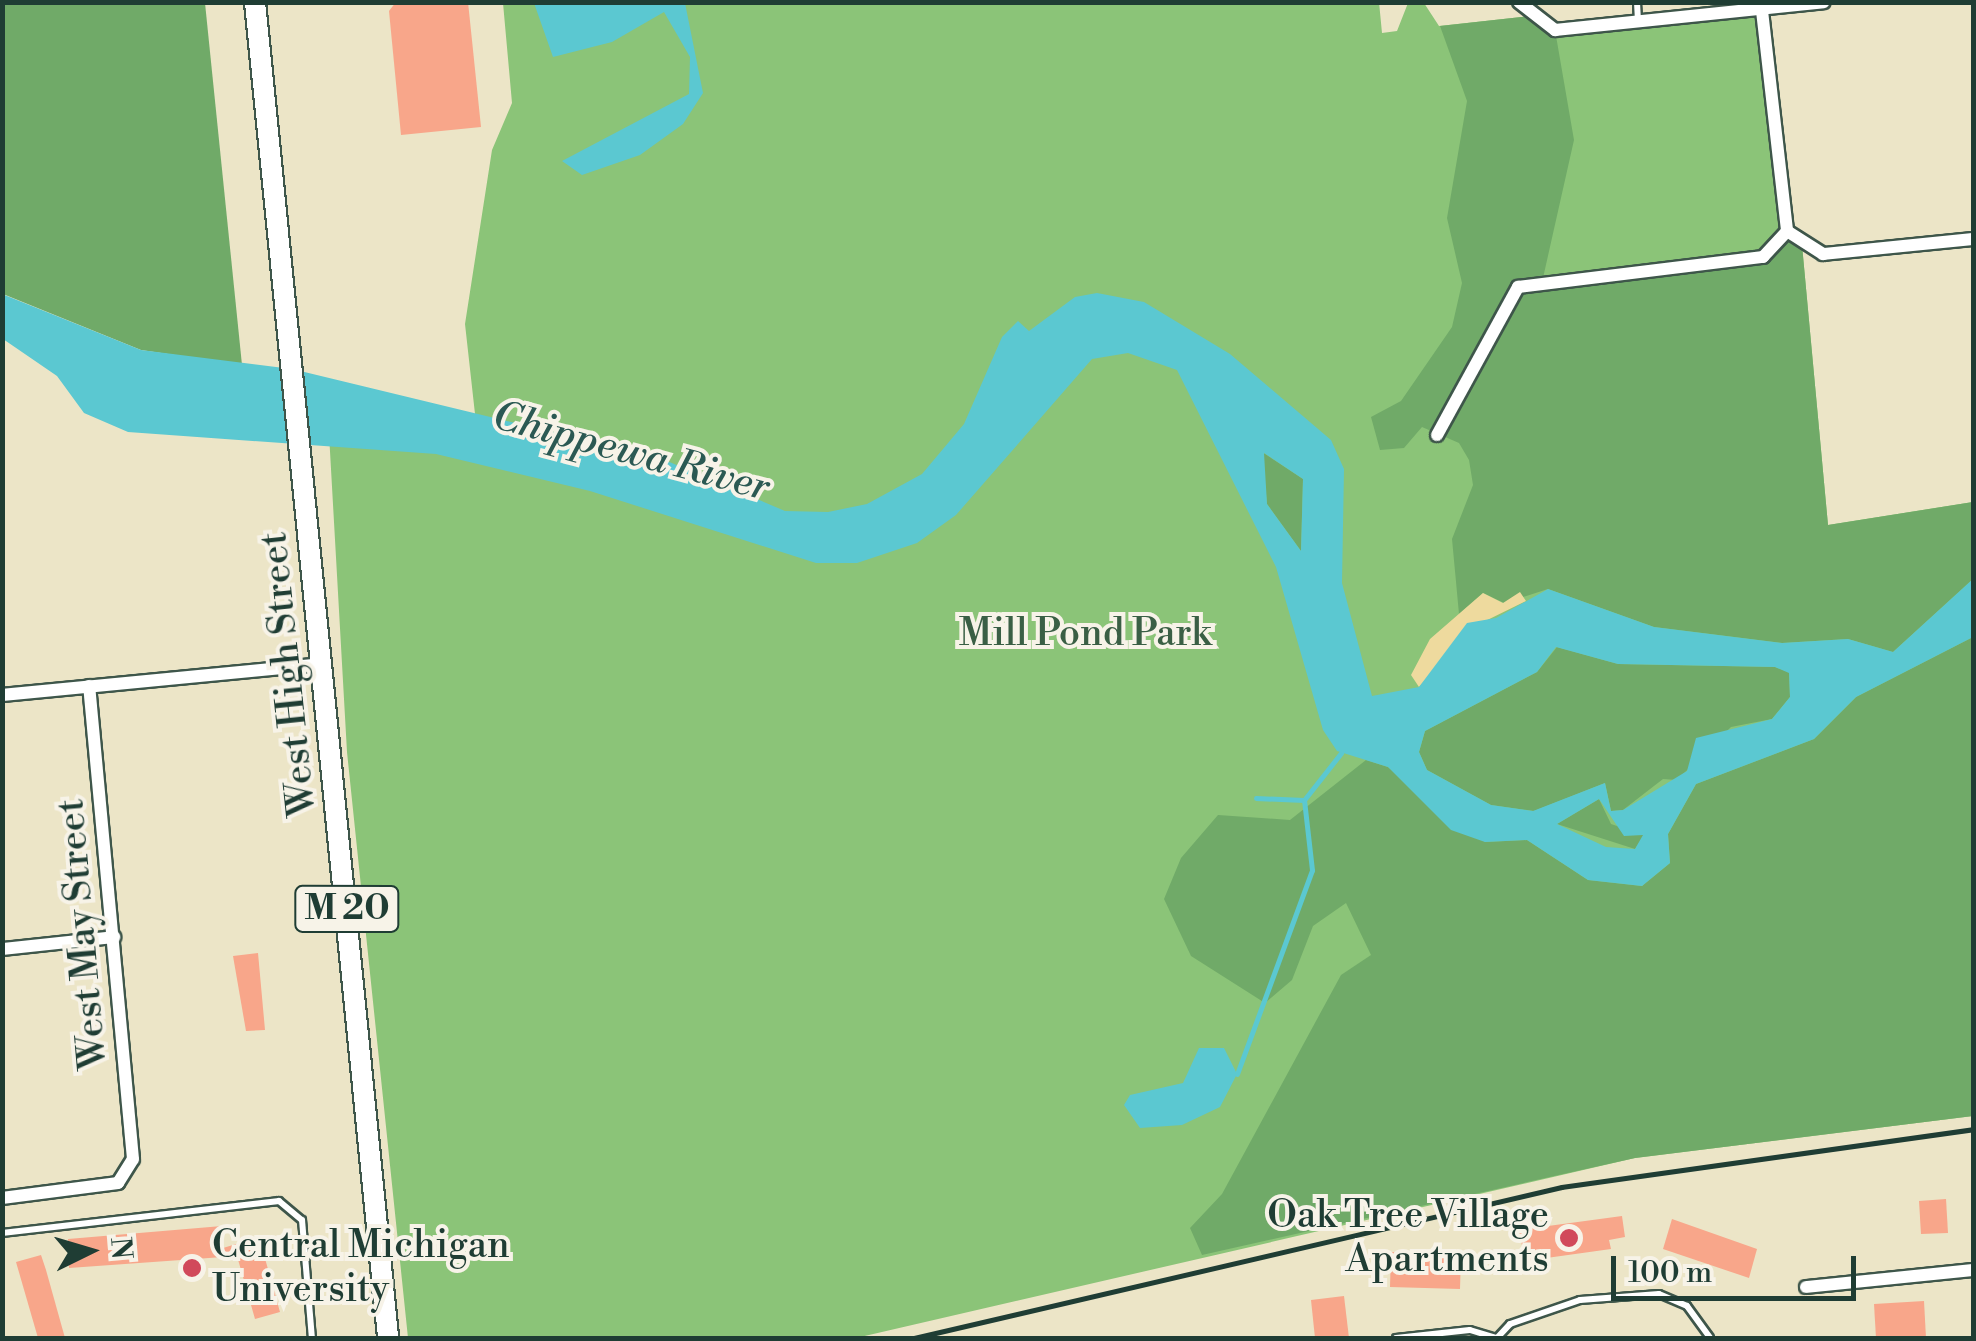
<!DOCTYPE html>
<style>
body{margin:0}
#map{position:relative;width:1976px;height:1341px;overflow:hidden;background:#ece5c7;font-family:"Libre Bodoni",serif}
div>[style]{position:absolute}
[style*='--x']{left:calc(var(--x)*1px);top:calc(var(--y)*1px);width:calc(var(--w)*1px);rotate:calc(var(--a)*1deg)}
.green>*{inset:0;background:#8bc478}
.forest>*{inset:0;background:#70aa68}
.sand>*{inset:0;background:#eeda9e}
.water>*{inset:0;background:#5bc8d1}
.stream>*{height:5px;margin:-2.5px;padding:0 2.5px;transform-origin:2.5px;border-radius:2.5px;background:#5bc8d1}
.building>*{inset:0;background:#f8a68a}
.roads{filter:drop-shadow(2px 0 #3e564a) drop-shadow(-2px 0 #3e564a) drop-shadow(0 2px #3e564a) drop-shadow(0 -2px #3e564a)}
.lane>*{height:6px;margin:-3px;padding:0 3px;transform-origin:3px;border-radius:3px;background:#fff}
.street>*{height:12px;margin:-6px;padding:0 6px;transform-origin:6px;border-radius:6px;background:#fff}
.primary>*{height:20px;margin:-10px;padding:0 10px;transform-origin:10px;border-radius:10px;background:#fff}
.rail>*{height:5px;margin:-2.5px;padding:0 2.5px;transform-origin:2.5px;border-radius:2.5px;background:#1f3d34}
.dots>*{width:28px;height:28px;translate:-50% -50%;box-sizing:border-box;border:5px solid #f7f3e8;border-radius:50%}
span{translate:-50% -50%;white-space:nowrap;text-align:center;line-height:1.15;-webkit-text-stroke:8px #f7f3e8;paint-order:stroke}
.shield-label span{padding:2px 8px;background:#f7f3e8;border:2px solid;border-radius:8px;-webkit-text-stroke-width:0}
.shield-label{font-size:35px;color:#1f3d34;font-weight:700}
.park-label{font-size:38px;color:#3a5f45}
.street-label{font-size:38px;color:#1f3d34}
.poi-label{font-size:38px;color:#1f3d34}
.right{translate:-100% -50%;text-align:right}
.left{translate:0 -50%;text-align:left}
.water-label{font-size:40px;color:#2b5953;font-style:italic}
.frame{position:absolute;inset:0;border:5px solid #1f3d34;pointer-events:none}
.north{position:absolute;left:40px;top:1201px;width:100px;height:100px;-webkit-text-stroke:8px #f7f3e8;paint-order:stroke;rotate:85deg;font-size:28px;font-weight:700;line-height:40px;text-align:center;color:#1f3d34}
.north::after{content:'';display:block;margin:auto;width:35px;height:45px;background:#1f3d34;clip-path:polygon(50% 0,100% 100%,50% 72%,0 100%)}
.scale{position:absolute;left:1611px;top:1256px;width:245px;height:45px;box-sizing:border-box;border:5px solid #1f3d34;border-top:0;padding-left:12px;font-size:30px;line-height:35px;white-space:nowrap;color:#1f3d34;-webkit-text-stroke:8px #f7f3e8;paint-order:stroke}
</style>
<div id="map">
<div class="green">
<i style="clip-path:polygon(1379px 2px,1382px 33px,1397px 31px,1408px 3px,1424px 3px,1439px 26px,1530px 16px,1555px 30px,1761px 9px,1780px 209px,1802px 245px,1828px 525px,1973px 502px,1973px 1116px,1635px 1158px,856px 1338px,408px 1338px,347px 752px,328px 416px,479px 450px,465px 324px,492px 150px,512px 103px,503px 3px)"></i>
</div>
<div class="forest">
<i style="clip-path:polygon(2px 3px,205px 3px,242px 365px,141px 350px,3px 294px)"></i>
<i style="clip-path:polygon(1530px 16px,1555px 30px,1574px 140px,1543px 278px,1762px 257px,1787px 231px,1802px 245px,1828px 525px,1973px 502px,1973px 579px,1893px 652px,1848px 639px,1782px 643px,1654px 627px,1548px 589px,1504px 603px,1483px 593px,1459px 614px,1452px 539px,1473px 485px,1469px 460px,1459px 443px,1422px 427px,1404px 448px,1380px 450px,1371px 417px,1401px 401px,1452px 327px,1462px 283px,1447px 218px,1467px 101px,1440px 26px)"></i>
<i style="clip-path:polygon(1262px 452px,1303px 479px,1301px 551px,1267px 504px)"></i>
<i style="clip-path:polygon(1973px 637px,1973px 1116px,1635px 1158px,1202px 1255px,1190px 1228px,1222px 1194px,1341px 975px,1371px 955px,1346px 903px,1313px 926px,1292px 980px,1265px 1003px,1191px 956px,1164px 899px,1181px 858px,1218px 815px,1290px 820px,1366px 760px,1388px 767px,1485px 842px,1527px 840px,1588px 880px,1642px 886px,1670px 863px,1668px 834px,1696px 784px,1814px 739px,1856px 697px)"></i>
<i style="clip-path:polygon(1557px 647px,1618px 664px,1775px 667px,1789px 672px,1790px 697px,1772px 719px,1731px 727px,1677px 780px,1663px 779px,1623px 810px,1611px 811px,1605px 783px,1534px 811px,1491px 805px,1427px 770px,1419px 752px,1425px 731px,1537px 672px)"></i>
<i style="clip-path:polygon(1599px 799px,1611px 824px,1644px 835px,1635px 849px,1557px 824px)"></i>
</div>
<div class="sand">
<i style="clip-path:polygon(1520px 592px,1526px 601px,1469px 629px,1419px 687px,1411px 675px,1430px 639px,1483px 593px,1503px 603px)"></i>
</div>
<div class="water">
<i style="clip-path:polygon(534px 3px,685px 3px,703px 93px,683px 124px,640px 155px,582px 175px,562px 161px,689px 94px,690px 57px,664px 12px,612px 42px,553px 57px)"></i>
<i style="clip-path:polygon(evenodd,1097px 293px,1144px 302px,1230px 354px,1331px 440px,1344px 469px,1342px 583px,1372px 696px,1419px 687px,1467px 623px,1496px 618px,1548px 589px,1654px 627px,1782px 643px,1848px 639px,1893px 652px,1973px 579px,1973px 637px,1856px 697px,1814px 739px,1696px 784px,1668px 834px,1670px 863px,1642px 886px,1588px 880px,1527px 840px,1485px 842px,1451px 830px,1388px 767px,1337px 751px,1323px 730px,1276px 567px,1177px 370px,1128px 353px,1092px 359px,956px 515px,917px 543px,857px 563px,816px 563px,590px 491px,436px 454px,128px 432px,84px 413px,57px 376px,3px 339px,2px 294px,141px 350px,292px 369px,660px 458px,785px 511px,828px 512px,867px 504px,922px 474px,964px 424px,1002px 337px,1018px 321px,1029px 331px,1075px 297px,1097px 293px,1264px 453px,1303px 479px,1301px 551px,1267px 504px,1264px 453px,1097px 293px,1556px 647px,1618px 664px,1775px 667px,1789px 673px,1790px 697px,1772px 719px,1696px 738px,1687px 771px,1623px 810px,1611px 811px,1605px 783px,1533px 811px,1491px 805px,1427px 770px,1419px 752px,1425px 731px,1537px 672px,1556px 647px,1097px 293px,1599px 799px,1624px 836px,1643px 835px,1635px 849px,1606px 847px,1557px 824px,1599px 799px)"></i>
<i style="clip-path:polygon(1199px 1048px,1224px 1048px,1237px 1074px,1220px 1107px,1182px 1125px,1140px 1128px,1124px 1105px,1130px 1095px,1183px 1083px)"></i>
</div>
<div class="stream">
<i style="--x:1256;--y:798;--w:48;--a:2.4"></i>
<i style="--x:1304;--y:800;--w:60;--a:-51.8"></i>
<i style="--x:1237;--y:1074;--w:217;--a:-69.8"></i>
<i style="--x:1312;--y:870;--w:70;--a:-96.5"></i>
</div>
<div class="building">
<i style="clip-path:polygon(396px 2px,468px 2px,481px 127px,401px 135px,389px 11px)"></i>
<i style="clip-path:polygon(258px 953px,265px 1030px,246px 1031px,233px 956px)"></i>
<i style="clip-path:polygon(1946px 1199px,1948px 1233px,1921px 1234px,1919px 1201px)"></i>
<i style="clip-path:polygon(1622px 1216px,1625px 1237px,1609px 1240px,1611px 1249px,1525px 1261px,1519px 1230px)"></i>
<i style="clip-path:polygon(1672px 1219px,1757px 1249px,1749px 1278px,1663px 1249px)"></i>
<i style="clip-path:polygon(222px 1226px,223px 1248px,259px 1237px,280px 1312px,255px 1319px,237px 1256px,69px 1268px,68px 1239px)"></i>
<i style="clip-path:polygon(1391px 1252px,1461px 1254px,1460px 1289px,1390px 1287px)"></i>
<i style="clip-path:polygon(41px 1255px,46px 1270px,65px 1338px,38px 1338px,16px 1262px)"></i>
<i style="clip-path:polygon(1344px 1296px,1349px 1338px,1315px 1338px,1311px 1300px)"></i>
<i style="clip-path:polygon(1924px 1301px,1926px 1338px,1876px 1338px,1874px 1304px)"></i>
</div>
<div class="roads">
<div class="lane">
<i style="--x:1637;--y:2;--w:18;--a:87"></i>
<i style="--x:2;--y:1233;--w:279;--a:-6.6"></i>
<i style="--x:279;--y:1201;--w:30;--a:40"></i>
<i style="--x:302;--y:1220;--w:118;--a:85.2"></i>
<i style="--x:1396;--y:1338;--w:74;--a:-6.2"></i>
<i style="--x:1470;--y:1330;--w:27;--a:17"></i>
<i style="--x:1497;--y:1338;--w:19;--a:-47"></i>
<i style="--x:1510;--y:1324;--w:74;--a:-18.9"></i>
<i style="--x:1580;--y:1300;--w:79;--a:-4.3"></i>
<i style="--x:1659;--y:1294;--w:30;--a:23"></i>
<i style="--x:1687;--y:1306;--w:39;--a:54"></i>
</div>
<div class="street">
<i style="--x:1519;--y:2;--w:46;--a:37.9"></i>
<i style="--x:1555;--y:30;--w:270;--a:-5.9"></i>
<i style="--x:1761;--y:2;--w:230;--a:83.5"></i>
<i style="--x:1787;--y:231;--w:43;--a:32.6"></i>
<i style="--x:1823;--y:254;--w:152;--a:-5.7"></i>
<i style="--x:1437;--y:435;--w:169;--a:-61.3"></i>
<i style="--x:1518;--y:287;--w:247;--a:-7"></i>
<i style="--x:1763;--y:257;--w:35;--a:-47"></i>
<i style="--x:2;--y:695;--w:322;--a:-5.5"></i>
<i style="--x:2;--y:949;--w:113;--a:-6.1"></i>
<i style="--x:2;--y:1198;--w:117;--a:-7.4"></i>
<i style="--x:118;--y:1183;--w:28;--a:-58"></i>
<i style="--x:133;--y:1159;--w:475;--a:-95.3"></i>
<i style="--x:1806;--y:1287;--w:169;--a:-5.8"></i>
</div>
<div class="primary">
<i style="--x:255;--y:2;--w:1343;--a:84.31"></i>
</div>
</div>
<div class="rail">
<i style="--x:914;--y:1338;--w:665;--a:-13.12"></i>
<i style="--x:1562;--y:1187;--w:416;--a:-8"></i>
</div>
<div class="dots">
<i style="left:1569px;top:1238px;background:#d1495b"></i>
<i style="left:192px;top:1268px;background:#d1495b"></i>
</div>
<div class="shield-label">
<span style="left:347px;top:909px">M 20</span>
</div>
<div class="park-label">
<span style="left:1085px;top:634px">Mill Pond Park</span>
</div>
<div class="street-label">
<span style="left:289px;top:674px;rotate:-96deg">West High Street</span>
<span style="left:83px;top:934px;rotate:-95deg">West May Street</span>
</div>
<div class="poi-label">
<span class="right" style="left:1549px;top:1238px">Oak Tree Village<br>Apartments</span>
<span class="left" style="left:212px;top:1268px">Central Michigan<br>University</span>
</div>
<div class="water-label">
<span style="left:631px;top:452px;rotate:15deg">Chippewa River</span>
</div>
<div class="frame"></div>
<div class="north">N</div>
<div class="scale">100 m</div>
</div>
